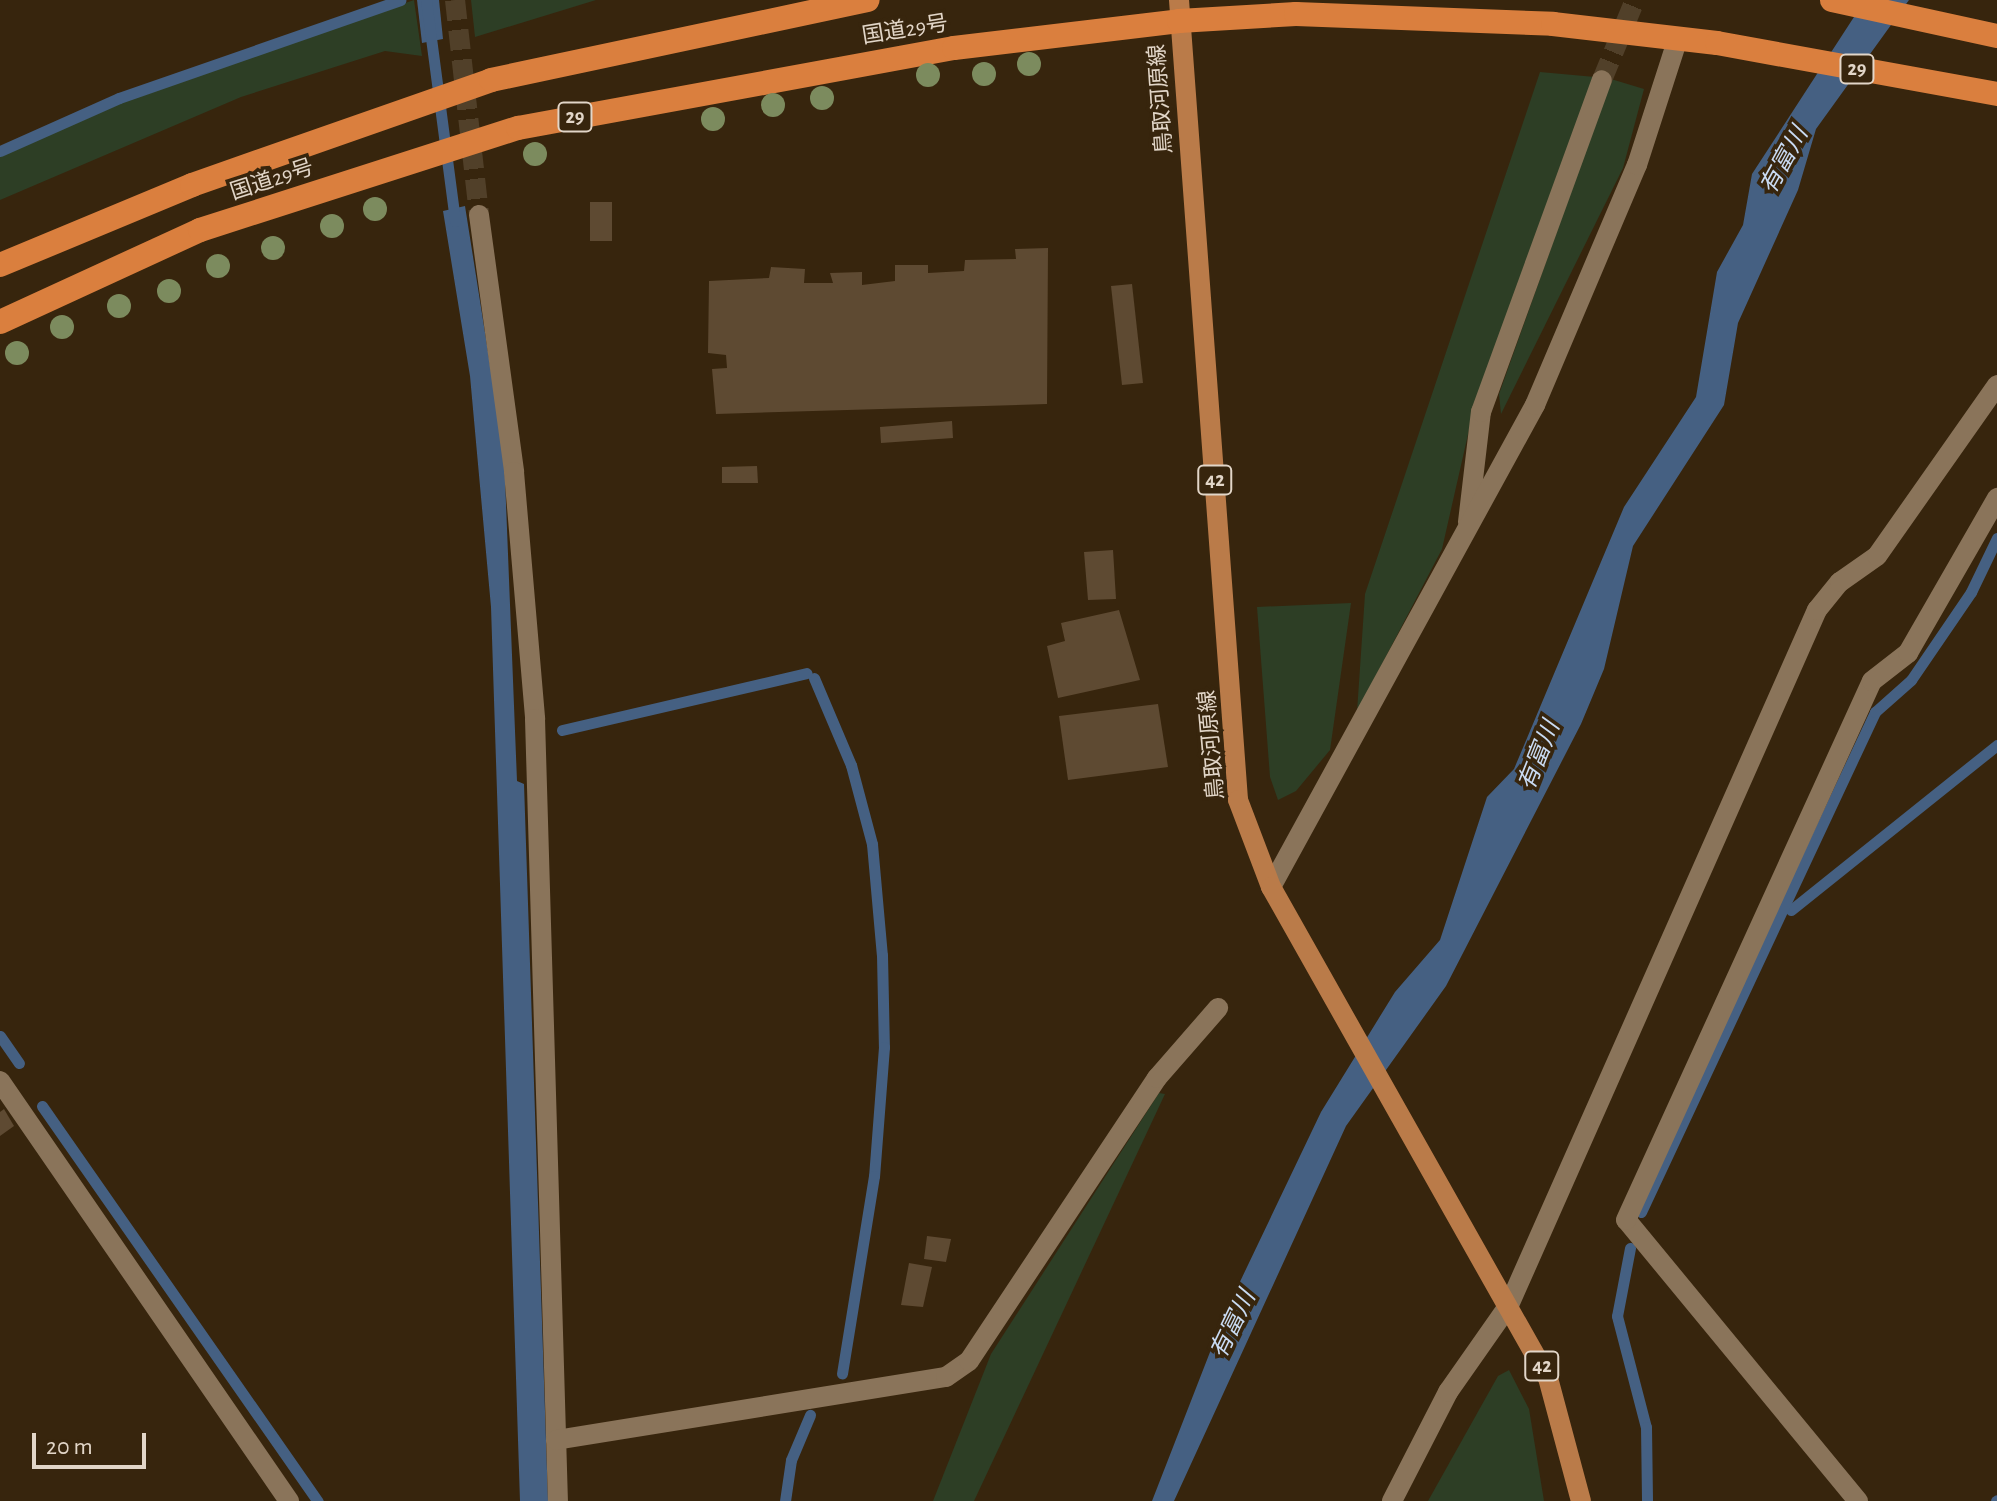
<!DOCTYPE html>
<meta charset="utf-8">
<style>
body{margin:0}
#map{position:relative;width:1997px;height:1501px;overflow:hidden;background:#37250d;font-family:"Alegreya Sans","Noto Sans JP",sans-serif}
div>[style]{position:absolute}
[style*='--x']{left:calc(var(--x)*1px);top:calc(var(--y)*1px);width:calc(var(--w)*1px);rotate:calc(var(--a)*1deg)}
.green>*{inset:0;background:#2d3e25}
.water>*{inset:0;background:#456082}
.stream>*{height:11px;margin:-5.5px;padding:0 5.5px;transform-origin:5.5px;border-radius:5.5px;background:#456082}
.building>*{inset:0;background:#5e4a32}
.street-tunnel>*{height:20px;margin-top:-10px;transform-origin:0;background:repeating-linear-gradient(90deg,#514029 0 20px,transparent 0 30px)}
.street>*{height:20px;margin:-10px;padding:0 10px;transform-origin:10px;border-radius:10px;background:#8a745a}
.primary>*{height:20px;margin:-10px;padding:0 10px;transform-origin:10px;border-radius:10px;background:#ba7b49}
.highway>*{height:24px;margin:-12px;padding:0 12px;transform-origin:12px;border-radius:12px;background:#da7f3e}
.trees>*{width:24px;height:24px;margin:-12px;border-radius:50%;background:#7c8b5e}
span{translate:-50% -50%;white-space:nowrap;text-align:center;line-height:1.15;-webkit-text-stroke:7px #37250d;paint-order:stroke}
.shield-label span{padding:2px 6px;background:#37250d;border:2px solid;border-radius:6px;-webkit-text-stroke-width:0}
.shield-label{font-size:20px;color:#e2d6c8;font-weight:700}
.street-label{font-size:22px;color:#e2d6c8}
.water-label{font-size:24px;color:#c9dbf3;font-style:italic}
.scale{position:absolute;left:32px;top:1433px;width:114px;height:36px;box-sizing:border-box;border:4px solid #e2d6c8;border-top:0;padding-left:10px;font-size:24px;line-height:28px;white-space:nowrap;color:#e2d6c8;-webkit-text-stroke:6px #37250d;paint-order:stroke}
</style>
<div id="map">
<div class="green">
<i style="clip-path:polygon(414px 0,422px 56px,385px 51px,241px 97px,0 200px,0 154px,121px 101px)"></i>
<i style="clip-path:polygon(471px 0,596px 0,475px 37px)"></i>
<i style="clip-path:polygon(1540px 72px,1595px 77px,1474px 408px,1442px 549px,1357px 712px,1365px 594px)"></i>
<i style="clip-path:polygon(1611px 79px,1644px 89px,1623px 168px,1501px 414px,1499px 394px)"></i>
<i style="clip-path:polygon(1351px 603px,1330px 750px,1296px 791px,1278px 800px,1270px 777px,1257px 607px)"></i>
<i style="clip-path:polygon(1159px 1093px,1165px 1094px,974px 1501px,933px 1501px,991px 1354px)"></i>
<i style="clip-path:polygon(1509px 1370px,1529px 1409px,1544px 1501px,1428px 1501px,1498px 1376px)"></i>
</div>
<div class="water">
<i style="clip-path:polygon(417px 0,439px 0,443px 39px,422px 43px)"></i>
<i style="clip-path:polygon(1865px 0,1909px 0,1816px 129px,1798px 190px,1738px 323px,1724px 405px,1633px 546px,1604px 669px,1581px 724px,1446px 986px,1346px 1126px,1174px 1501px,1152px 1501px,1226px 1311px,1321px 1112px,1395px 992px,1440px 940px,1487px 797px,1514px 769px,1624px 507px,1696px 397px,1717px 272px,1743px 225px,1752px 174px)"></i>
<i style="clip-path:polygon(465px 206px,504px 453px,517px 781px,524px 784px,548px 1501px,520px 1501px,491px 607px,470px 376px,443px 211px)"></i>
</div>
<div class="stream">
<i style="--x:426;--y:0;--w:223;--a:82.5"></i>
<i style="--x:0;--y:151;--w:130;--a:-24"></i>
<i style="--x:119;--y:98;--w:298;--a:-19.2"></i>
<i style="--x:814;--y:678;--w:95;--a:67"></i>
<i style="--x:851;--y:765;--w:82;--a:75.1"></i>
<i style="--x:872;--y:844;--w:111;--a:84.9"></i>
<i style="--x:882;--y:955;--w:92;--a:88.8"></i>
<i style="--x:884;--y:1047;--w:129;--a:94.4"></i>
<i style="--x:874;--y:1176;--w:200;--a:99.2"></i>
<i style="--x:562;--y:730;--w:251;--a:-13.1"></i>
<i style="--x:1791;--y:910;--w:264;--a:-38.7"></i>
<i style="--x:0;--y:1036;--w:33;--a:55"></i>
<i style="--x:42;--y:1106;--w:482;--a:55.1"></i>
<i style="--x:1641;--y:1212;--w:552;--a:-64.92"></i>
<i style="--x:1875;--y:712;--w:48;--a:-41.6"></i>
<i style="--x:1911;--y:680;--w:107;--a:-55.7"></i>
<i style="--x:1971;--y:592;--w:60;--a:-64.3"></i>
<i style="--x:1630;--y:1248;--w:69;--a:100.8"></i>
<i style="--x:1617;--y:1316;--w:115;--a:75.4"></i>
<i style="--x:1646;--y:1427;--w:74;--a:89.2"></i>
<i style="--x:785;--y:1501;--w:41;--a:-81.7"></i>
<i style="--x:791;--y:1460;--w:49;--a:-67.1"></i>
<i style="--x:1996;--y:1501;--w:1;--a:-45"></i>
</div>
<div class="building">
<i style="clip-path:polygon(590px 202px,612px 202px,612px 241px,590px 241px)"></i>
<i style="clip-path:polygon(1048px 248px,1047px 404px,716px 414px,712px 369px,727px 368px,726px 355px,708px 353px,709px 281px,769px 278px,771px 267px,805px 269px,804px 283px,833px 283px,830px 273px,862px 272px,862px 285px,895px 281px,895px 265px,928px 265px,928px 273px,964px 271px,965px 260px,1016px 259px,1015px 249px)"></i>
<i style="clip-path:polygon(1132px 284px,1143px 383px,1122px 385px,1111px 286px)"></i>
<i style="clip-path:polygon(952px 421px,953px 438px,881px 443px,880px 427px)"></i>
<i style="clip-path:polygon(757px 466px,758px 483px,722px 483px,722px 467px)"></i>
<i style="clip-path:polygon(1113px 550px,1116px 599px,1088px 600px,1084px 552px)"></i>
<i style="clip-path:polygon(1119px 610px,1140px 680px,1058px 698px,1047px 646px,1065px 641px,1061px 623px)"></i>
<i style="clip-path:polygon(1158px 704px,1168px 767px,1068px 780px,1059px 716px)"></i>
<i style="clip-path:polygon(4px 1109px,14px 1126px,0 1136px,0 1112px)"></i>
<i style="clip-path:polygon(927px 1236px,951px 1239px,946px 1262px,924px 1259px)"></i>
<i style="clip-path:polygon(909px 1263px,932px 1267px,923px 1307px,901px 1305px)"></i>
</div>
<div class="street-tunnel">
<i style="--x:455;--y:0;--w:216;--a:83.6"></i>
<i style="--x:1602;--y:80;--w:87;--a:-67.6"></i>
</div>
<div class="street">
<i style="--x:479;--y:215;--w:259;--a:82.2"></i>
<i style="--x:514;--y:472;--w:248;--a:85.1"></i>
<i style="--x:535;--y:719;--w:782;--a:88.32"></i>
<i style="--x:1468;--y:522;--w:111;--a:-83.3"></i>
<i style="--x:1481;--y:412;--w:353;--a:-70"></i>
<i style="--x:1271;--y:887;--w:550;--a:-61.29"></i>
<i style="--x:1535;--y:405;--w:261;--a:-67"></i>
<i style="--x:1637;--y:165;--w:133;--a:-72.1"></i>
<i style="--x:0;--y:1081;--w:510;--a:55.47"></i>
<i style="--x:556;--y:1440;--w:395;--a:-9.2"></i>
<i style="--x:946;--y:1377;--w:28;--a:-35"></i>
<i style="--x:969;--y:1361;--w:340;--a:-56.4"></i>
<i style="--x:1157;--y:1078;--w:93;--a:-48.9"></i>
<i style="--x:1392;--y:1501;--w:123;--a:-62.8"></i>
<i style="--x:1448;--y:1392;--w:106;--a:-55"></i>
<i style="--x:1509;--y:1305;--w:760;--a:-66.1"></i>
<i style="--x:1817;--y:610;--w:36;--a:-51"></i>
<i style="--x:1840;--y:582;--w:45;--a:-35.1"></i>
<i style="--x:1877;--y:556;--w:209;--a:-54.9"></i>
<i style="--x:1858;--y:1501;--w:364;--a:-129.5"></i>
<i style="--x:1626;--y:1220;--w:592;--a:-65.47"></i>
<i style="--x:1872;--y:681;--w:46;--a:-37.9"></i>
<i style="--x:1908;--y:653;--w:179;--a:-60.1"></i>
</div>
<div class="primary">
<i style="--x:1179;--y:0;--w:802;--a:85.78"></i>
<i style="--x:1238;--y:800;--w:93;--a:69.2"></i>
<i style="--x:1271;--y:887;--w:564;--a:60.57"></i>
<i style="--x:1548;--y:1378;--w:127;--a:75"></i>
</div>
<div class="highway">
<i style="--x:1832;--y:0;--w:169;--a:12.3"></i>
<i style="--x:0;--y:265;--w:208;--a:-22.6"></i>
<i style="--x:192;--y:185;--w:317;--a:-19.3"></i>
<i style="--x:491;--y:80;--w:385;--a:-12"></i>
<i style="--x:0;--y:322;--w:220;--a:-24.7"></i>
<i style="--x:200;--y:230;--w:334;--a:-17.8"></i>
<i style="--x:518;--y:128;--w:443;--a:-10.4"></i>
<i style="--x:954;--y:48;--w:227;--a:-6.8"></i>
<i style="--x:1179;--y:21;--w:117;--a:-3.4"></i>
<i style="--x:1296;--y:14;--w:257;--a:2.2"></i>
<i style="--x:1553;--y:24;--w:165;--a:6.6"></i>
<i style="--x:1717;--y:43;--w:285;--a:10.3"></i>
</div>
<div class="trees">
<i style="left:1029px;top:64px"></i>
<i style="left:984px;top:74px"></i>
<i style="left:928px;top:75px"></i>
<i style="left:822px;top:98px"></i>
<i style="left:773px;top:105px"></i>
<i style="left:713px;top:119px"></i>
<i style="left:535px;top:154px"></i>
<i style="left:375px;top:209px"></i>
<i style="left:332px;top:226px"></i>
<i style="left:273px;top:248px"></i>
<i style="left:218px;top:266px"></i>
<i style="left:169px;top:291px"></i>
<i style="left:119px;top:306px"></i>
<i style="left:62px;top:327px"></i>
<i style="left:17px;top:353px"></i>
</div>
<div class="shield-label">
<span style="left:1857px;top:69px">29</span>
<span style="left:575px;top:117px">29</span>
<span style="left:1215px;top:480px">42</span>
<span style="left:1542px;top:1366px">42</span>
</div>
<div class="street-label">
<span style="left:905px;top:30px;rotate:-9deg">国道29号</span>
<span style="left:1161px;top:99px;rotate:-94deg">鳥取河原線</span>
<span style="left:272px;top:180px;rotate:-18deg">国道29号</span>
<span style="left:1212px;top:745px;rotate:-95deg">鳥取河原線</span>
</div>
<div class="water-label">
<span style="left:1785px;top:161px;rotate:-61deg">有富川</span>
<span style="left:1540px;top:756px;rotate:-68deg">有富川</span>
<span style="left:1234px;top:1325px;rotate:-64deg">有富川</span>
</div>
<div class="scale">20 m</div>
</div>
